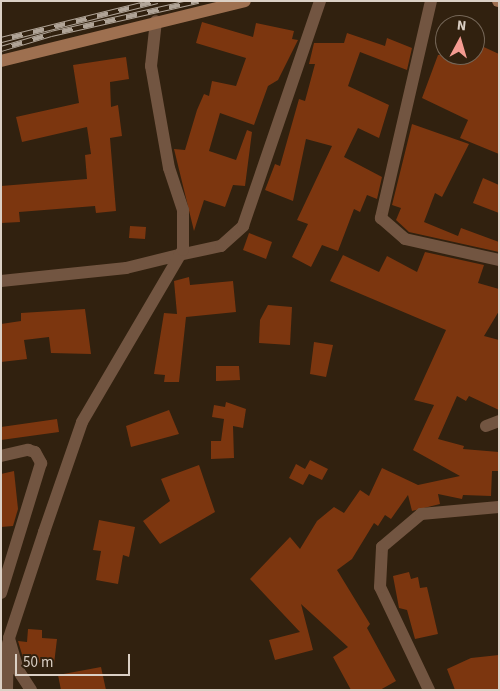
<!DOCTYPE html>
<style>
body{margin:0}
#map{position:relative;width:500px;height:691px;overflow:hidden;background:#31210f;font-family:"Source Sans 3",sans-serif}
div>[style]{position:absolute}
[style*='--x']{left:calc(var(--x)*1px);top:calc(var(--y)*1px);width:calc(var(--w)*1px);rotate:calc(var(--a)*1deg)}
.building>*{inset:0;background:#7c360f}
.minor>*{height:12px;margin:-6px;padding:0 6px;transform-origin:6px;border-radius:6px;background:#725541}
.secondary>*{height:12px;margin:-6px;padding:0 6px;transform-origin:6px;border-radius:6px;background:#9e7050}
.rail>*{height:5.5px;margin-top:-2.75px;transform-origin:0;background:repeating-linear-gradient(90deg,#31210f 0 11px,#b0a497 0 22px);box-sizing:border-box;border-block:1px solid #b0a497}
span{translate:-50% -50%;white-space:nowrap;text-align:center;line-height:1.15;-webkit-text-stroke:4px #31210f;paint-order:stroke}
.frame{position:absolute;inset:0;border:2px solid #dbd0c5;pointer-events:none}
.north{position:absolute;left:435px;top:15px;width:50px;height:50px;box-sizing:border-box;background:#31210f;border:1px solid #756758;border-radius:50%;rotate:6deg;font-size:14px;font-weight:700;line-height:20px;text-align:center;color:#dbd0c5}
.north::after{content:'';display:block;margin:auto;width:18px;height:22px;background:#f59c92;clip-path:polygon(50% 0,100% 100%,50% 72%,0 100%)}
.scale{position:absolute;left:15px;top:654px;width:115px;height:22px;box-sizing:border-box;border:2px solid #dbd0c5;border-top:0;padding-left:6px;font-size:15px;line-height:18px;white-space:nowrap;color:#dbd0c5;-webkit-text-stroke:4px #31210f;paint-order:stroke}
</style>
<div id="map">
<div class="building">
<i style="clip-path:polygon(202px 22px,253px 37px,256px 23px,294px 31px,292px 39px,298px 40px,278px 80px,268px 86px,254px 125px,220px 113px,209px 151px,236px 160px,247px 130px,252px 132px,245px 186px,233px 185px,225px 207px,204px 200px,194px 231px,174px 149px,185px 150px,197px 110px,204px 94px,209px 96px,212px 81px,236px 86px,246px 58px,196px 43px)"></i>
<i style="clip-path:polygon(347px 33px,385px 46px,387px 38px,412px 48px,407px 70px,360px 52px,348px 86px,389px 105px,379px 138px,358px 128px,344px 157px,382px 177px,377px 199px,367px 195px,360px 212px,354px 209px,338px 251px,322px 245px,311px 267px,292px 257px,308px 224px,297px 220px,332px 146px,306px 139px,293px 201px,265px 190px,275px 164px,280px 166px,299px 99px,305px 101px,315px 64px,309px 64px,314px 43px,344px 43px)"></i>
<i style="clip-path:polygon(475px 43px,499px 54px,499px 154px,460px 138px,468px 120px,422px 98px,438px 55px,475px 55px)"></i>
<i style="clip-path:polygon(126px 57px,129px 79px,110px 82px,111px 107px,118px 105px,122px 136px,110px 138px,116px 211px,96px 213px,95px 206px,19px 212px,20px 222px,1px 223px,1px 186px,87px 179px,85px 155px,91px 154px,87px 127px,22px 142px,16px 117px,79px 103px,73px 65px)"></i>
<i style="clip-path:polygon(412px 124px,469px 144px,442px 197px,435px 193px,424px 222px,458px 236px,461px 228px,499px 242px,499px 252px,409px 232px,396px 220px,401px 208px,392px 205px)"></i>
<i style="clip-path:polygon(483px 178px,499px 185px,499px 213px,473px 203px)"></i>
<i style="clip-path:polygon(130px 226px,146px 227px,145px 239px,129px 238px)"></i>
<i style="clip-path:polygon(249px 233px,272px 242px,266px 259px,243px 250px)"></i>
<i style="clip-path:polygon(425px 252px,484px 265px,478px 283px,499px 289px,499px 311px,484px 336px,499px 340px,499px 410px,469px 396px,466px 401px,457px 396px,438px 439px,464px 446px,463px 449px,499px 452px,499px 471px,492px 471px,491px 496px,463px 495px,462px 499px,438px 494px,440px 504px,412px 511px,408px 495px,391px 519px,385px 515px,378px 526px,374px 523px,352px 559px,337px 570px,370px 624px,367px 628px,396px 681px,380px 690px,351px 690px,333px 657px,348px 647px,301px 604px,313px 650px,275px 660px,269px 640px,300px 632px,250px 579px,290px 537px,300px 549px,317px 521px,334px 507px,344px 513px,360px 490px,369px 496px,382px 468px,418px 485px,460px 476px,413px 450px,434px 405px,414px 400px,446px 330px,330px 281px,343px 255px,379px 272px,387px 256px,417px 272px)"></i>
<i style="clip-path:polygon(189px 277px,190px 285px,233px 281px,236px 312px,186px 317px,179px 382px,164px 382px,165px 375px,154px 374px,164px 313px,177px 314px,174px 281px)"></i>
<i style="clip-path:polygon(268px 305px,292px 307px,290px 345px,259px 343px,260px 320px)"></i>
<i style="clip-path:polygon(85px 309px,91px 354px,51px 353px,49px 337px,24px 340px,27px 359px,1px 362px,1px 324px,21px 321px,21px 313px)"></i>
<i style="clip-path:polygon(314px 342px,333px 345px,326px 377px,310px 374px)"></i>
<i style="clip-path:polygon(216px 366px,239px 366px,240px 380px,216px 381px)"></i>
<i style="clip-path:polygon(226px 402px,246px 409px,243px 428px,233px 426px,234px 458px,211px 459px,211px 441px,221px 441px,224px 419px,212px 417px,214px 405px,225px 407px)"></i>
<i style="clip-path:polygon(169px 410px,179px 434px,131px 447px,126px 426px)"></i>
<i style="clip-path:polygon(57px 419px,59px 432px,1px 440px,1px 427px)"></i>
<i style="clip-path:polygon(310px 460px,328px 469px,322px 480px,309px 474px,303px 485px,289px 478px,296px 464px,305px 469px)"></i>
<i style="clip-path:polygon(199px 465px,215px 512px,160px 544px,143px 521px,170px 501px,161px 479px)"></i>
<i style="clip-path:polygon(14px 471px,18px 509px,13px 526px,1px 527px,1px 474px)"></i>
<i style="clip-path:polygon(99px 520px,135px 527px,129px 557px,123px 555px,118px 584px,96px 580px,101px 551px,93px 550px)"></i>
<i style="clip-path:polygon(409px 572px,411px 579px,418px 577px,420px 588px,427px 587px,438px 634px,415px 639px,407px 610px,399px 608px,393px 576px)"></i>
<i style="clip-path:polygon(28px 629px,42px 630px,42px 638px,57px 639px,54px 664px,24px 661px,18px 641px,27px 642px)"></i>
<i style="clip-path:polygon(499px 655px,499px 690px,455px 690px,447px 669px,471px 658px)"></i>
<i style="clip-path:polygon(101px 667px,106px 690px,61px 690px,58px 675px)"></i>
</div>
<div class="minor">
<i style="--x:431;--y:1;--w:223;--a:103"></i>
<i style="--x:381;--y:218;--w:32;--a:41"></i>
<i style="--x:405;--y:239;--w:96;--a:12.6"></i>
<i style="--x:1;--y:281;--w:126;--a:-5.9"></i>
<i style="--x:126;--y:268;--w:55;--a:-13.8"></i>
<i style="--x:179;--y:255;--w:43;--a:-12.1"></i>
<i style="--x:221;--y:246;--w:30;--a:-42"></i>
<i style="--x:243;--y:226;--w:238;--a:-71.1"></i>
<i style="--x:486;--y:426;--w:14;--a:-21"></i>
<i style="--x:1;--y:456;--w:28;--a:-13"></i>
<i style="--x:28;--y:450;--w:7;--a:16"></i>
<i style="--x:35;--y:452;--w:13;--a:61"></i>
<i style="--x:41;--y:463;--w:136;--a:107.1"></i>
<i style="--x:7;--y:690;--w:47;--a:-88.8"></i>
<i style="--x:31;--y:690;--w:24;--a:-123"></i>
<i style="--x:18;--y:670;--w:33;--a:-106"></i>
<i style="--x:9;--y:638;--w:112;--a:-71.7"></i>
<i style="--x:44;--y:532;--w:116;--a:-70.9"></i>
<i style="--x:82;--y:422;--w:199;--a:-59.6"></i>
<i style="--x:183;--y:250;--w:40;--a:-90"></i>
<i style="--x:183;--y:210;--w:44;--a:-108.4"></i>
<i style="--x:169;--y:168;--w:104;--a:-100"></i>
<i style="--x:151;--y:66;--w:45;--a:-83.7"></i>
<i style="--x:429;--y:690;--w:114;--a:-115.4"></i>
<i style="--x:380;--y:587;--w:40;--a:-87.1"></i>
<i style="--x:382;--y:547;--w:51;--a:-40.2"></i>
<i style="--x:421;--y:514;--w:78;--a:-5.1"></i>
</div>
<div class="secondary">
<i style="--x:498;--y:1;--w:1;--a:0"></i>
<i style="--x:1;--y:61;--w:251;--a:-13.8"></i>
</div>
<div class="rail">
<i style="--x:1;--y:40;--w:161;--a:-14"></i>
<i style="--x:1;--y:49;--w:52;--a:-16.7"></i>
<i style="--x:51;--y:34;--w:151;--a:-12.7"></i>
</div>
<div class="frame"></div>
<div class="north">N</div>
<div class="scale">50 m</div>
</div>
